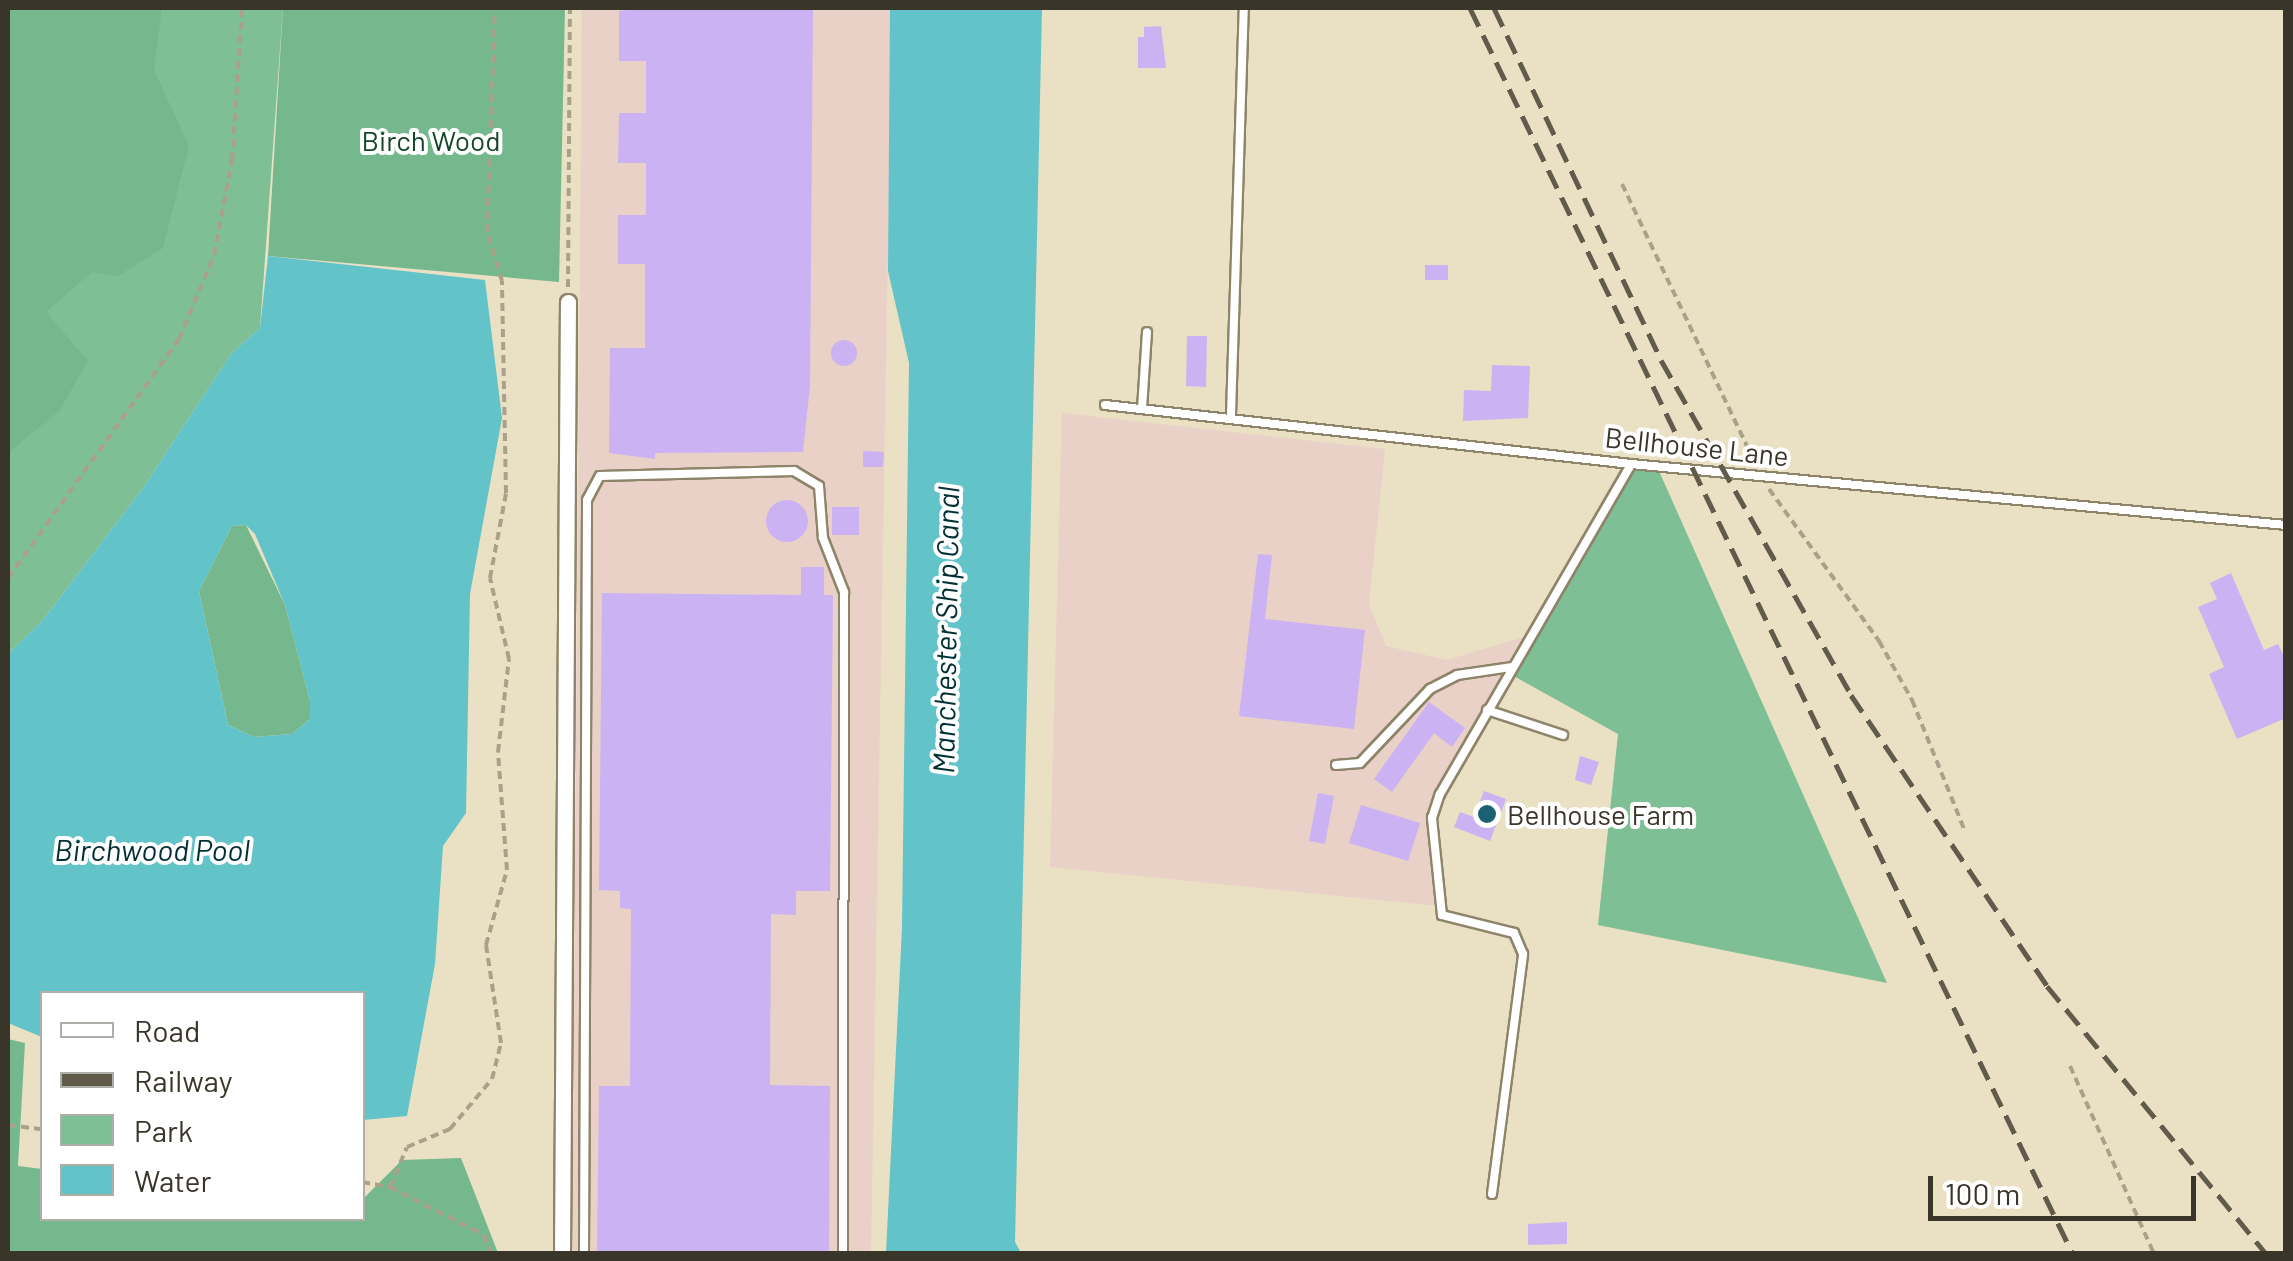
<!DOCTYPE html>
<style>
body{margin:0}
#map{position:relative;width:2293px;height:1261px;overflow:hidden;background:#eae0c3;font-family:Barlow,sans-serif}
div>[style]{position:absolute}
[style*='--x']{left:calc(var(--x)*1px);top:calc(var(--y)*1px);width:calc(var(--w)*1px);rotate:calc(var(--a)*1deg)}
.industrial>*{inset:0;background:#e9d1c7}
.green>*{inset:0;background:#7ebf96}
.forest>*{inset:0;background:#76b88e}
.water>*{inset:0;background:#62c3c9}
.building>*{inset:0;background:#cbb3f3}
.round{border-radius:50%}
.path>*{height:4px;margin-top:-2px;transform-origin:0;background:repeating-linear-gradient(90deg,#a9a18a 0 8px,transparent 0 13px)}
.roads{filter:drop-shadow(2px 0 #8d8469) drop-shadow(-2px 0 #8d8469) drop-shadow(0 2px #8d8469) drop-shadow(0 -2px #8d8469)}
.lane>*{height:8px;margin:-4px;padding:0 4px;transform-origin:4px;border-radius:4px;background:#fff}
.street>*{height:15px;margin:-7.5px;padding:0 7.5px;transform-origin:7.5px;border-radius:7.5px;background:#fff}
.rail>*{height:5px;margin-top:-2.5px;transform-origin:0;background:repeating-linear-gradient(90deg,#605b4b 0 20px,transparent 0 30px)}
.dots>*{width:28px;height:28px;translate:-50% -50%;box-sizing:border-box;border:5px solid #fff;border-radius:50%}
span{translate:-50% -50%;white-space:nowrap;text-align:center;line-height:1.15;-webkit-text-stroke:8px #fff;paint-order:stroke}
.park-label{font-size:28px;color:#13462a}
.street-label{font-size:28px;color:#393529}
.poi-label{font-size:28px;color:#393529}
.left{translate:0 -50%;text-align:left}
.water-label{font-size:30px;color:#003033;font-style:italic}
.frame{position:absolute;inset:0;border:10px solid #393529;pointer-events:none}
.legend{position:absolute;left:40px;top:991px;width:325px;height:230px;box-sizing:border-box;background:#fff;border:2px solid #b0aea9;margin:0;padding:12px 18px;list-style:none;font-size:30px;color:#393529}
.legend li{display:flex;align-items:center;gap:20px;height:50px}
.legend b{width:50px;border:2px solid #b0aea9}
.scale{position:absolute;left:1928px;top:1176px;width:268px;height:45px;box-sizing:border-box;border:5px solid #393529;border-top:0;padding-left:12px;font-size:30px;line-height:35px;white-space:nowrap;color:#393529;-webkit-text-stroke:8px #fff;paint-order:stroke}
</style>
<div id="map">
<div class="industrial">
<i style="clip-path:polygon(582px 8px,892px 8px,871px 1253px,572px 1254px)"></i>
<i style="clip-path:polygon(1062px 413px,1385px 449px,1369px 604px,1386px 646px,1447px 660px,1524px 637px,1428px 817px,1438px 906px,1050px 867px)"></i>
</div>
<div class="green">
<i style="clip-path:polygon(8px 8px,283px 8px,260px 328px,231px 354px,143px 488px,43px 620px,8px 654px)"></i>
<i style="clip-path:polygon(1632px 468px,1659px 471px,1887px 983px,1598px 925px,1618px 734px,1510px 674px)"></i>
</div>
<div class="forest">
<i style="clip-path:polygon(8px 8px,162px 8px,154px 70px,189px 146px,163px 248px,118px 276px,92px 272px,46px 312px,88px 361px,59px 411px,8px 453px)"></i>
<i style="clip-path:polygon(283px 8px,565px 8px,559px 282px,268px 256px)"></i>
<i style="clip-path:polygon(246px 525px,285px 605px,310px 701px,310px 719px,292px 734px,254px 737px,228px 725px,199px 591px,232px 526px)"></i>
<i style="clip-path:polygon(8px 1039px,25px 1043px,18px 1166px,42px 1169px,42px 1218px,362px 1218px,363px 1199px,402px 1160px,461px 1158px,498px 1253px,8px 1253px)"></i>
</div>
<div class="water">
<i style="clip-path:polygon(890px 8px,1042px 8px,1015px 1242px,1021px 1253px,886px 1253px,902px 928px,909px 363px,888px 271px)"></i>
<i style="clip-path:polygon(evenodd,268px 256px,485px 280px,502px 418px,470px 594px,466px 813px,443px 846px,435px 964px,407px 1116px,363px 1120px,362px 994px,42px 994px,42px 1037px,8px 1023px,8px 654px,43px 620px,143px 488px,231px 354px,260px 328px,268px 256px,232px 526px,246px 525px,255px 534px,285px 605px,310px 701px,310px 719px,292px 734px,254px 737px,228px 725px,199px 591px,232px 526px)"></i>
</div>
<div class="building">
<i style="clip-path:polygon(647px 8px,813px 8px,810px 386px,803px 452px,655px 453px,655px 459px,609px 453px,610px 348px,645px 348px,645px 264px,618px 264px,618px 215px,646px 215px,646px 163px,618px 163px,619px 113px,646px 113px,646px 61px,619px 61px,619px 11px)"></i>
<i style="clip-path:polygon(1161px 26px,1166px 68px,1138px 68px,1138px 37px,1144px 37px,1144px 27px)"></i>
<i style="clip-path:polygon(1425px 265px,1448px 265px,1448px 280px,1425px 280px)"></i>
<i style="clip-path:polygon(1187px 336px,1207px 336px,1206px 387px,1186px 386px)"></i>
<i class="round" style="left:831px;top:340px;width:26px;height:26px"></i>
<i style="clip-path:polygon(1492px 365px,1530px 366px,1528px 418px,1463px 421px,1464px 390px,1491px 391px)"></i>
<i style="clip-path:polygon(863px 451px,884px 452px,883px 467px,863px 467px)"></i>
<i class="round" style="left:766px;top:500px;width:42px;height:42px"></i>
<i style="clip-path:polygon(832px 507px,859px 507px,859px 535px,832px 535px)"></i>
<i style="clip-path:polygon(1258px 554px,1272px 555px,1265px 619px,1365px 630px,1354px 729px,1239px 716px)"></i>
<i style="clip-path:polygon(801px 567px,824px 567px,824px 595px,833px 595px,830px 891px,796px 891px,796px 915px,771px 914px,770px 1085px,830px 1086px,829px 1254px,597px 1254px,599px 1086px,630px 1086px,631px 909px,620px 908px,620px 891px,599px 890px,602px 593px,801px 595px)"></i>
<i style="clip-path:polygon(2231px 573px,2264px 650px,2278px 644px,2286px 660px,2286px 718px,2237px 739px,2209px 674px,2224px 667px,2198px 607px,2217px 599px,2210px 583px)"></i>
<i style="clip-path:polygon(1429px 702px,1465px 728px,1452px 747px,1434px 733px,1392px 792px,1374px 779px)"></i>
<i style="clip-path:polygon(1580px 756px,1599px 762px,1591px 785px,1575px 780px)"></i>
<i style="clip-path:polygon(1484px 791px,1506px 799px,1490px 841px,1454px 827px,1460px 812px,1474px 817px)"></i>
<i style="clip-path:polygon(1318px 793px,1334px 796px,1325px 844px,1309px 841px)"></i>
<i style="clip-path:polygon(1361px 805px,1420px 823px,1408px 861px,1349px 843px)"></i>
<i style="clip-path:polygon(1567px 1222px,1567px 1244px,1528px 1245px,1528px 1224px)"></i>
</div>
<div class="path">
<i style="--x:1622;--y:184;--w:309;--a:64.5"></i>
<i style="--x:568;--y:287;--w:279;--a:-89.6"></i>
<i style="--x:1769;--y:489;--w:188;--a:54.1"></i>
<i style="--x:1879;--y:641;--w:68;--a:60.8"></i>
<i style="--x:1912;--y:700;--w:139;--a:68"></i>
<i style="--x:8;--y:578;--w:294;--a:-54.4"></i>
<i style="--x:179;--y:339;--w:91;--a:-67.4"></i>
<i style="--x:214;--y:255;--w:97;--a:-79.3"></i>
<i style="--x:232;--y:160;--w:152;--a:-86.2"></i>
<i style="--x:2070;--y:1066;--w:206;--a:65.9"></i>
<i style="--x:8;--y:1125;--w:34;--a:7"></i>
<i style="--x:362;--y:1182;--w:28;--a:10"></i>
<i style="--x:390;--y:1187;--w:106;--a:27.1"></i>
<i style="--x:484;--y:1235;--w:20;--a:70"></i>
<i style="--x:390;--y:1187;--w:43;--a:-67"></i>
<i style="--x:407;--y:1147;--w:47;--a:-22.7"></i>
<i style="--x:450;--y:1129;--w:65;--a:-50"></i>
<i style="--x:492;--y:1079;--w:37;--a:-76"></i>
<i style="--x:501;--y:1043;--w:99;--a:-98.7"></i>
<i style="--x:486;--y:945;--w:78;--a:-74.4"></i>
<i style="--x:507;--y:870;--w:118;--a:-94.4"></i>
<i style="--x:498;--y:752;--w:94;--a:-83.3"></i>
<i style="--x:509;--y:659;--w:83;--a:-103.2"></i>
<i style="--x:490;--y:578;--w:86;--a:-79.3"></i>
<i style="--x:506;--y:493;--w:212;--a:-91.1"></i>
<i style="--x:502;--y:281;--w:51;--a:-107"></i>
<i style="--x:487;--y:232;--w:224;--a:-88"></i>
</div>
<div class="roads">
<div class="lane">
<i style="--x:1105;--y:405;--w:529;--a:6.4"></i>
<i style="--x:1631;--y:464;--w:658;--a:5.32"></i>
<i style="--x:1142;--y:409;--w:77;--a:-86.3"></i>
<i style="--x:1231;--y:415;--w:407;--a:-88.2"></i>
<i style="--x:1487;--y:710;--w:80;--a:18.2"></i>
<i style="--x:1336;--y:765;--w:24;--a:-5"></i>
<i style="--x:1360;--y:763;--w:102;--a:-46.6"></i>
<i style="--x:1430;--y:689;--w:30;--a:-27"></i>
<i style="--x:1457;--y:675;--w:56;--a:-8.3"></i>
<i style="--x:1492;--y:1194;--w:242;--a:-82.6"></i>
<i style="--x:1523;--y:954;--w:23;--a:-113"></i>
<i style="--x:1514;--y:933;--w:74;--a:-166"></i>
<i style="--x:1442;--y:915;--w:98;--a:-95.9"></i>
<i style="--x:1432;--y:818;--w:25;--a:-72"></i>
<i style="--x:1440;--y:794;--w:381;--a:-59.9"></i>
<i style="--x:584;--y:1254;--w:754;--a:-89.77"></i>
<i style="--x:587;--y:500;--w:27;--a:-62"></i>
<i style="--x:600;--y:476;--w:194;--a:-1.5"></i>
<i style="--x:794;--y:471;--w:29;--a:31"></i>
<i style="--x:819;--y:486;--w:52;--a:85.6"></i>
<i style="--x:823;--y:538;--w:58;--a:68.7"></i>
<i style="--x:844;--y:592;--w:662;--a:90.09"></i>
</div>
<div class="street">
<i style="--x:562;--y:1254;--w:952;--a:-89.64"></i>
</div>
</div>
<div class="rail">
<i style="--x:1470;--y:8;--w:1384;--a:64.18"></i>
<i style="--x:1494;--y:8;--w:390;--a:64.6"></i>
<i style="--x:1661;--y:360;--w:385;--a:60.4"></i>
<i style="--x:1851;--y:695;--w:351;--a:56"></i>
<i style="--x:2047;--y:986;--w:346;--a:50.7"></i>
</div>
<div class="dots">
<i style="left:1487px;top:814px;background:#1b6172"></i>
</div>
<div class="park-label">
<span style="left:431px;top:140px">Birch Wood</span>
</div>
<div class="street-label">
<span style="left:1697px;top:446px;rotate:6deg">Bellhouse Lane</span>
</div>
<div class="poi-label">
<span class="left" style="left:1507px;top:814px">Bellhouse Farm</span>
</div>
<div class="water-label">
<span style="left:945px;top:630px;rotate:-89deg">Manchester Ship Canal</span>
<span style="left:152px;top:849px">Birchwood Pool</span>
</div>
<div class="frame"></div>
<ul class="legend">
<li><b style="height:12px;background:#fff"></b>Road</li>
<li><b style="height:12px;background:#605b4b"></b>Railway</li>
<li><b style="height:28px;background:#7ebf96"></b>Park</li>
<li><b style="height:28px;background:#62c3c9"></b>Water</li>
</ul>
<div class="scale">100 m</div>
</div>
